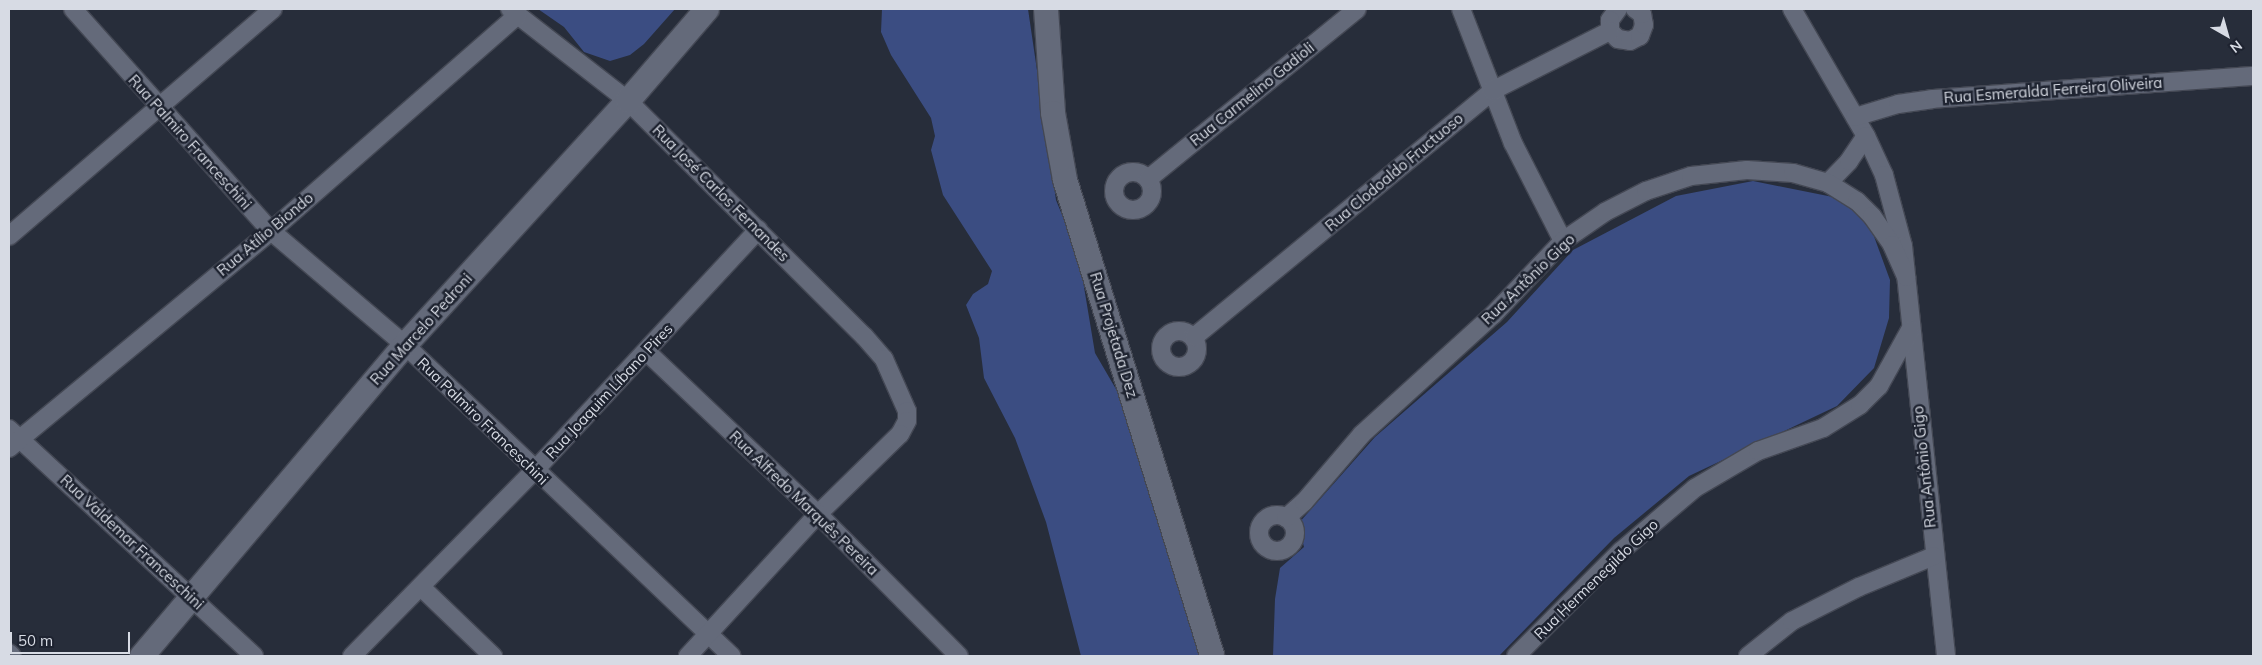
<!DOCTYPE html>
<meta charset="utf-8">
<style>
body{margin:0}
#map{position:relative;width:2262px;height:665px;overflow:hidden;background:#272d3a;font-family:Mulish,sans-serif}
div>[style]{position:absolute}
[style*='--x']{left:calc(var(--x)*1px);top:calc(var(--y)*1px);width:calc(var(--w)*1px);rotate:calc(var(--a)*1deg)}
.green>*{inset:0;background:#3b4d82}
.roads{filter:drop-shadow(1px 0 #444854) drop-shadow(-1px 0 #444854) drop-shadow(0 1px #444854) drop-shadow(0 -1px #444854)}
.street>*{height:18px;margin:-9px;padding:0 9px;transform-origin:9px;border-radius:9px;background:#646a7a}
.street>.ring{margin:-9px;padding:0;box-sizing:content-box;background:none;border:18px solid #646a7a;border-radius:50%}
.secondary>*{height:24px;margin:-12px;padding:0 12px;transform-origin:12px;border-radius:12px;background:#646a7a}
span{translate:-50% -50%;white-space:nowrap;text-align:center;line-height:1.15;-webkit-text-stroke:5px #1e2330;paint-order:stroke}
.street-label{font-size:15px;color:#d7dbe4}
.frame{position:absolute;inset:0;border:10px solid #d7dbe4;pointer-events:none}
.north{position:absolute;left:2202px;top:10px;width:50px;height:50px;-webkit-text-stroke:4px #1e2330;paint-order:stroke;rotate:142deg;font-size:14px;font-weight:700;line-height:20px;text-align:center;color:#d7dbe4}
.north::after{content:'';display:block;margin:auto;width:18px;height:22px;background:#d7dbe4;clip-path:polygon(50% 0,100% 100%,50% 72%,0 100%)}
.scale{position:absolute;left:10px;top:632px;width:120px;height:22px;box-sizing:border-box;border:2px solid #d7dbe4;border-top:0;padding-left:6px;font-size:15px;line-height:18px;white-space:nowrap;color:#d7dbe4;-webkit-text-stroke:4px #1e2330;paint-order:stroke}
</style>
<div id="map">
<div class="green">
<i style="clip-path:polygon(538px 9px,675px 9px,644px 44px,630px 55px,610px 61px,584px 52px,564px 27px)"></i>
<i style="clip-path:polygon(882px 9px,1028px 9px,1056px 200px,1079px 257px,1095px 353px,1120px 396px,1183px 584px,1199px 656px,1081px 656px,1046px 522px,1015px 438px,984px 378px,979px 338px,966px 305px,973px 294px,988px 284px,992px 271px,943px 195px,931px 150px,935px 136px,931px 118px,891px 55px,881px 32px)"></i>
<i style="clip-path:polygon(1753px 181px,1833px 197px,1868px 220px,1890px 280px,1889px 318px,1874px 368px,1837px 406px,1689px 476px,1614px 538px,1499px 656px,1273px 656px,1275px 599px,1280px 568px,1304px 547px,1298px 524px,1375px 437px,1507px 322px,1573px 250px,1676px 196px)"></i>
</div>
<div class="roads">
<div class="street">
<i style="--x:73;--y:9;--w:297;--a:48.3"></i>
<i style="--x:271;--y:231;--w:176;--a:40.4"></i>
<i style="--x:405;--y:345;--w:451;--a:43.6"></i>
<i style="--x:510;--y:9;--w:150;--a:37.9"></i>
<i style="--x:628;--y:101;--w:333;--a:44.9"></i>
<i style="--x:864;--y:336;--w:30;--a:49"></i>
<i style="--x:884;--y:359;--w:57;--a:66.1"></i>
<i style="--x:907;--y:411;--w:10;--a:90"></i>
<i style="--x:907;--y:421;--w:15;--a:118"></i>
<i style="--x:900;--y:434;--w:115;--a:135.7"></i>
<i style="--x:818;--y:514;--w:193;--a:132.5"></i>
<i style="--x:1461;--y:9;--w:144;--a:68.8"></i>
<i style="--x:1513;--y:143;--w:110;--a:63"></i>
<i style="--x:1618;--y:9;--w:14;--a:126"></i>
<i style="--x:1610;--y:20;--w:11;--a:90"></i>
<i style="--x:1610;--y:31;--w:11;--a:45"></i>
<i style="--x:1618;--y:39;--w:12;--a:9"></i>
<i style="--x:1630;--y:41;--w:11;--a:-27"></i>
<i style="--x:1640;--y:36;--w:12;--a:-70"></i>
<i style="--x:1644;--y:25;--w:11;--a:-100"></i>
<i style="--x:1642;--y:14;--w:9;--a:-144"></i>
<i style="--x:1792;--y:9;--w:147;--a:59.8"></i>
<i style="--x:1866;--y:136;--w:43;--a:65.2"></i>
<i style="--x:1884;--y:175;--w:73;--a:75"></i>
<i style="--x:1903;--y:246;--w:412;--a:84"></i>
<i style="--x:1855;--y:117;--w:45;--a:-16.8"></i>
<i style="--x:1898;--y:104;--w:34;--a:-8"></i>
<i style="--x:1932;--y:99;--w:322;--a:-4.1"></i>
<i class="ring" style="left:1114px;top:172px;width:20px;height:20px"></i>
<i style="--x:1148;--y:179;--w:269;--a:-39.1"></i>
<i style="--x:1828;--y:183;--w:30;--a:-46"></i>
<i style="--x:1849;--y:161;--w:30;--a:-56"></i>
<i style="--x:9;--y:236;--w:348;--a:-40.7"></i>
<i class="ring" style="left:1161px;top:331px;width:18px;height:18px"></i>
<i style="--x:1194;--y:337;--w:386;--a:-39.5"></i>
<i style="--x:1492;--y:91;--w:132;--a:-27"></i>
<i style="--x:647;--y:352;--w:236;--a:43.5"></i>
<i style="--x:818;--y:514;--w:200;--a:45.2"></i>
<i style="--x:9;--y:429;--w:334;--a:42.8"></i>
<i style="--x:9;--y:448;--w:340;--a:-39.6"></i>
<i style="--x:271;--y:231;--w:328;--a:-41.2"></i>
<i class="ring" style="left:1259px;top:515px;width:18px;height:18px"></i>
<i style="--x:1286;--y:518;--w:24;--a:-42"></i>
<i style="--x:1304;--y:502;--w:89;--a:-49.5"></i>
<i style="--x:1362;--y:434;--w:177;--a:-42.3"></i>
<i style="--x:1493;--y:315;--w:102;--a:-46.6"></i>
<i style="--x:1563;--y:241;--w:51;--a:-34.6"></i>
<i style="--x:1605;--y:212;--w:46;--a:-27.1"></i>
<i style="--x:1646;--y:191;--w:47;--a:-18.4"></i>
<i style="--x:1691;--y:176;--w:56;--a:-6.1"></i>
<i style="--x:1747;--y:170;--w:46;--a:3.7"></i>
<i style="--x:1793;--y:173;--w:36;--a:16"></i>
<i style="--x:1828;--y:183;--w:34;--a:32"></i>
<i style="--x:1857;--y:201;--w:21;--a:45"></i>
<i style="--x:1872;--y:216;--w:35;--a:55"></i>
<i style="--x:1892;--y:245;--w:35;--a:66"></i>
<i style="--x:421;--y:587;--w:100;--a:43.8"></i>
<i style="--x:9;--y:653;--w:4;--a:45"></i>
<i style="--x:352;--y:656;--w:261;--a:-45.5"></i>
<i style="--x:535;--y:470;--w:328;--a:-47.1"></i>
<i style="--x:1516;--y:656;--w:148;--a:-45"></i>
<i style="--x:1621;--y:551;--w:97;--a:-40.4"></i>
<i style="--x:1695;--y:488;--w:73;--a:-30.4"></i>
<i style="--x:1758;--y:451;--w:69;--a:-19.5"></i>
<i style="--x:1823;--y:428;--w:44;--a:-31.9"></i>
<i style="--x:1860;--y:405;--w:27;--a:-45"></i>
<i style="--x:1879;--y:386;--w:64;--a:-61"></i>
<i style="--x:1748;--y:656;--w:56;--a:-38.5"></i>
<i style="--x:1792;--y:621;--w:75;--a:-26.9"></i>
<i style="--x:1859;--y:587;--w:81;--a:-22.5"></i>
</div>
<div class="secondary">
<i style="--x:1046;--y:9;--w:104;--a:86.1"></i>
<i style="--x:1053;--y:113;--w:68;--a:79.8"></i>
<i style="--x:1065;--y:180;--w:498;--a:72.8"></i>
<i style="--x:142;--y:656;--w:407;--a:-49.8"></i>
<i style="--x:405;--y:345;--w:331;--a:-47.6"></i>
<i style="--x:628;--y:101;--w:121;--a:-49.3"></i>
</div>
</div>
<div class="street-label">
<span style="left:2053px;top:90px;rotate:-4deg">Rua Esmeralda Ferreira Oliveira</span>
<span style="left:1252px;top:94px;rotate:-39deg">Rua Carmelino Gadioli</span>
<span style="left:190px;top:142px;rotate:48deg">Rua Palmiro Franceschini</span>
<span style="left:1394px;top:172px;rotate:-40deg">Rua Clodoaldo Fructuoso</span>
<span style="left:721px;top:193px;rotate:45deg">Rua José Carlos Fernandes</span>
<span style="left:265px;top:234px;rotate:-40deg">Rua Atílio Biondo</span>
<span style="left:1528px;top:279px;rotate:-44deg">Rua Antônio Gigo</span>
<span style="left:421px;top:329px;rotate:-48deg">Rua Marcelo Pedroni</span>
<span style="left:1114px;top:335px;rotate:73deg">Rua Projetada Dez</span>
<span style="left:609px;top:391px;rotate:-47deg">Rua Joaquim Líbano Pires</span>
<span style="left:483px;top:421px;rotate:44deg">Rua Palmiro Franceschini</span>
<span style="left:1924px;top:467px;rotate:-96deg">Rua Antônio Gigo</span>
<span style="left:804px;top:503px;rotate:44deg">Rua Alfredo Marquês Pereira</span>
<span style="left:132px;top:542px;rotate:43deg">Rua Valdemar Franceschini</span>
<span style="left:1596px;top:579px;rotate:-44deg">Rua Hermenegildo Gigo</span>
</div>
<div class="frame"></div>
<div class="north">N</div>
<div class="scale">50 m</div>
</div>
